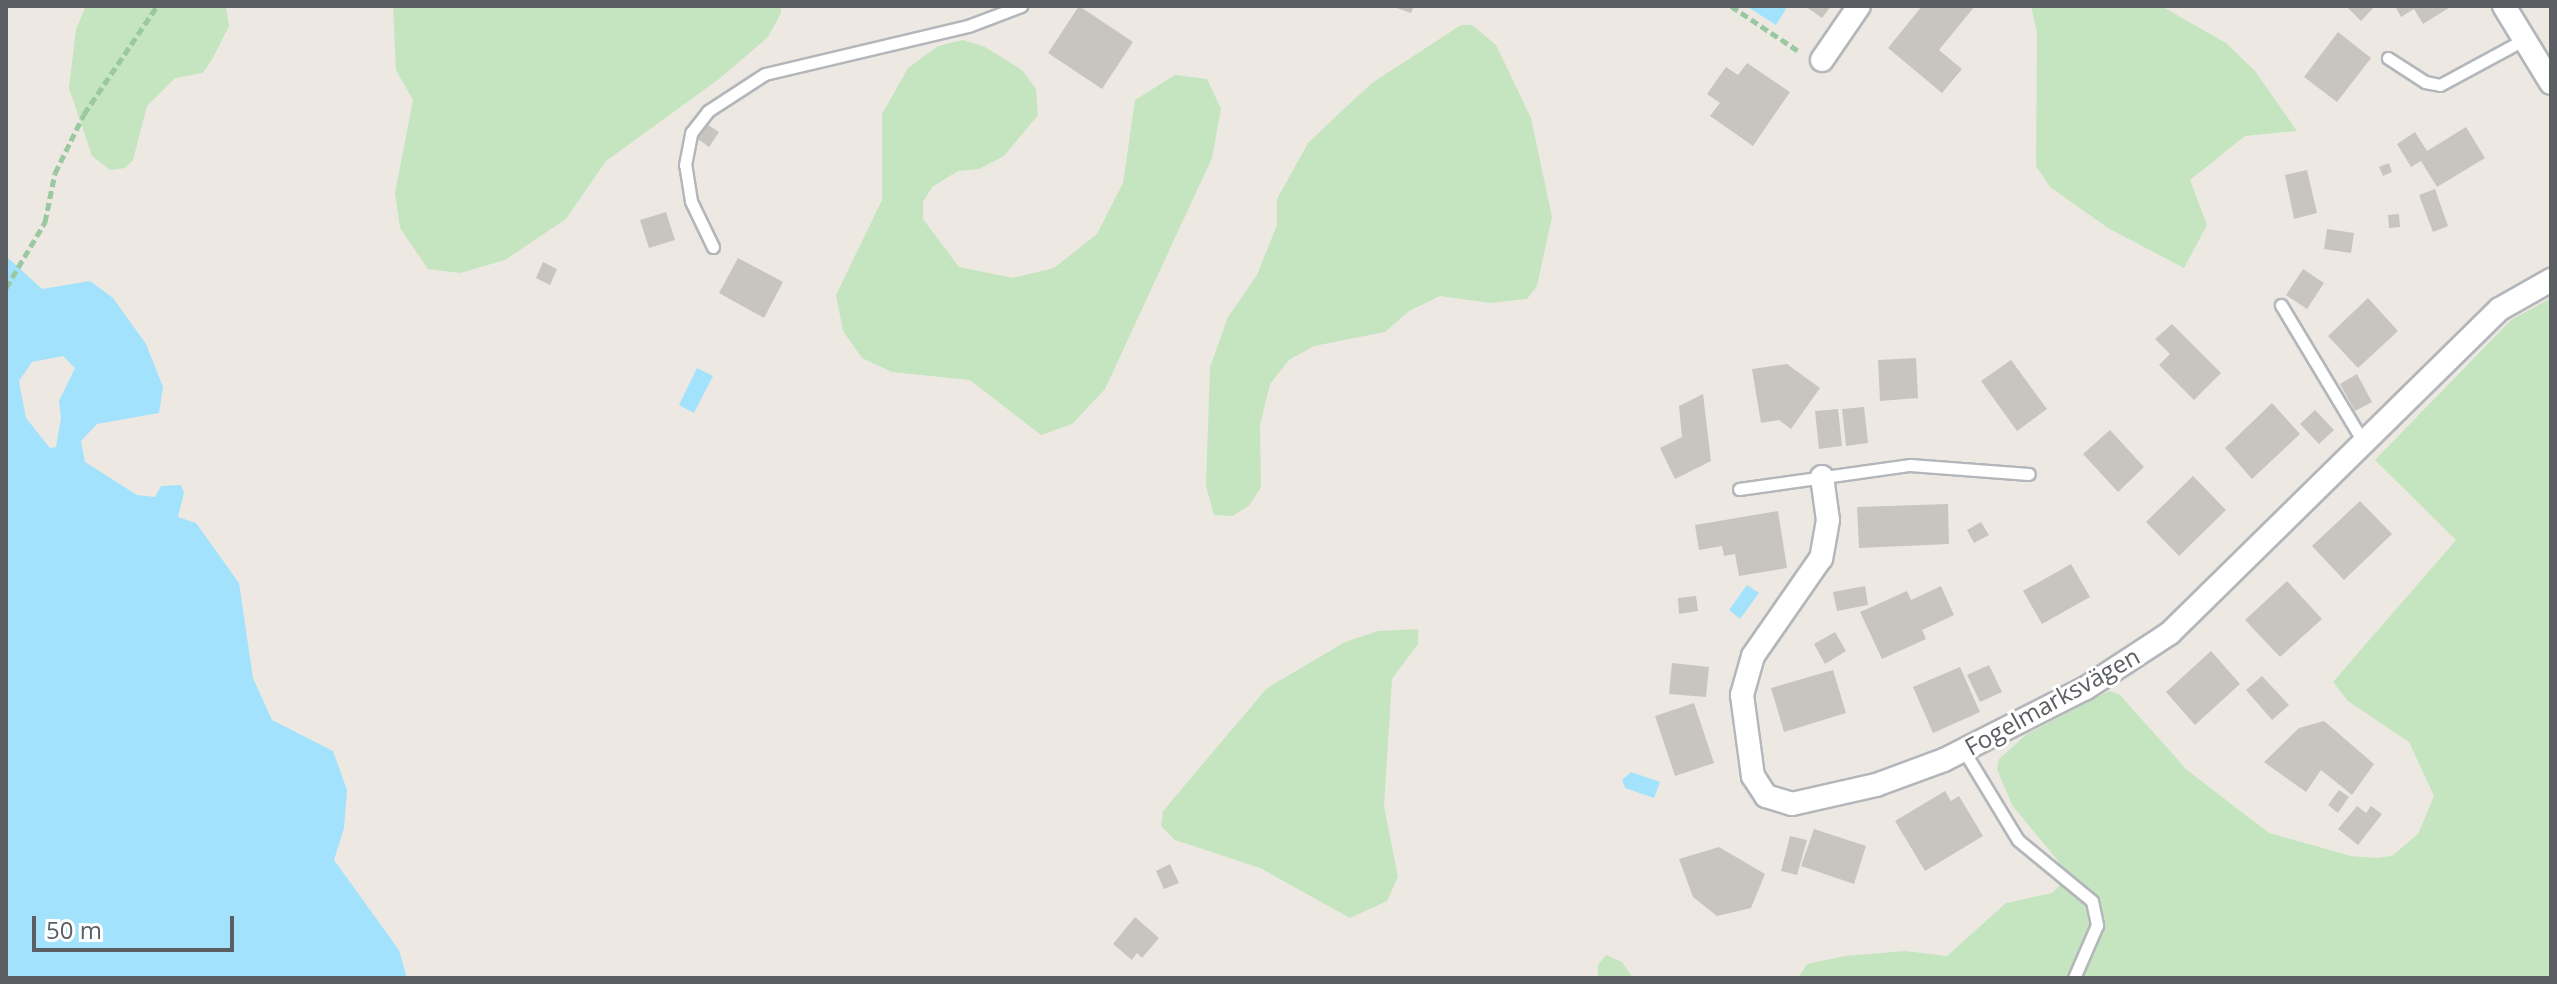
<!DOCTYPE html>
<meta charset="utf-8">
<style>
body{margin:0}
#map{position:relative;width:2557px;height:984px;overflow:hidden;background:#ede9e2;font-family:"Open Sans",sans-serif}
div>[style]{position:absolute}
[style*='--x']{left:calc(var(--x)*1px);top:calc(var(--y)*1px);width:calc(var(--w)*1px);rotate:calc(var(--a)*1deg)}
.green>*{inset:0;background:#c4e5bf}
.water>*{inset:0;background:#a2e2fd}
.building>*{inset:0;background:#c8c4bf}
.path>*{height:5px;margin-top:-2.5px;transform-origin:0;background:repeating-linear-gradient(90deg,#99c8a1 0 8px,transparent 0 12px)}
.roads{filter:drop-shadow(2px 0 #b3b6ba) drop-shadow(-2px 0 #b3b6ba) drop-shadow(0 2px #b3b6ba) drop-shadow(0 -2px #b3b6ba)}
.service>*{height:11px;margin:-5.5px;padding:0 5.5px;transform-origin:5.5px;border-radius:5.5px;background:#fff}
.minor>*{height:22px;margin:-11px;padding:0 11px;transform-origin:11px;border-radius:11px;background:#fff}
span{translate:-50% -50%;white-space:nowrap;text-align:center;line-height:1.15;-webkit-text-stroke:6px #fff;paint-order:stroke}
.street-label{font-size:24px;color:#5b5f63}
.frame{position:absolute;inset:0;border:8px solid #5b5f63;pointer-events:none}
.scale{position:absolute;left:32px;top:916px;width:202px;height:36px;box-sizing:border-box;border:4px solid #5b5f63;border-top:0;padding-left:10px;font-size:24px;line-height:28px;white-space:nowrap;color:#5b5f63;-webkit-text-stroke:6px #fff;paint-order:stroke}
</style>
<div id="map">
<div class="green">
<i style="clip-path:polygon(86px 6px,226px 6px,229px 26px,213px 58px,203px 73px,175px 78px,147px 106px,133px 160px,125px 168px,110px 170px,92px 156px,69px 88px,76px 29px)"></i>
<i style="clip-path:polygon(393px 6px,781px 6px,781px 13px,768px 37px,719px 79px,606px 161px,566px 219px,505px 260px,460px 273px,428px 269px,400px 228px,395px 193px,413px 100px,396px 70px)"></i>
<i style="clip-path:polygon(2031px 6px,2161px 6px,2226px 43px,2255px 71px,2297px 131px,2245px 136px,2190px 180px,2207px 225px,2184px 268px,2108px 228px,2050px 187px,2036px 166px,2037px 32px)"></i>
<i style="clip-path:polygon(1461px 25px,1472px 25px,1496px 45px,1531px 118px,1552px 217px,1537px 286px,1527px 299px,1490px 303px,1440px 296px,1409px 311px,1385px 332px,1314px 346px,1289px 360px,1270px 384px,1260px 425px,1261px 487px,1249px 506px,1232px 516px,1214px 515px,1206px 486px,1210px 367px,1228px 317px,1257px 275px,1277px 225px,1277px 199px,1308px 143px,1347px 106px,1372px 83px)"></i>
<i style="clip-path:polygon(963px 40px,985px 47px,1022px 70px,1036px 89px,1038px 115px,1004px 156px,979px 169px,958px 171px,932px 187px,923px 202px,923px 219px,959px 267px,1013px 278px,1054px 268px,1097px 234px,1123px 183px,1135px 100px,1175px 75px,1207px 79px,1221px 109px,1212px 158px,1105px 389px,1072px 424px,1041px 435px,970px 380px,892px 372px,862px 358px,843px 331px,836px 295px,882px 200px,882px 114px,908px 68px,938px 46px)"></i>
<i style="clip-path:polygon(2551px 298px,2551px 978px,1798px 978px,1807px 964px,1845px 956px,1905px 951px,1947px 956px,2006px 903px,2052px 893px,2059px 886px,2059px 862px,2012px 805px,1997px 769px,1999px 759px,2027px 734px,2109px 691px,2119px 694px,2187px 770px,2269px 833px,2351px 856px,2376px 858px,2392px 856px,2418px 834px,2434px 796px,2409px 742px,2348px 701px,2333px 682px,2456px 540px,2375px 460px,2511px 320px)"></i>
<i style="clip-path:polygon(1418px 629px,1418px 644px,1392px 679px,1384px 806px,1398px 877px,1387px 901px,1350px 918px,1260px 868px,1175px 840px,1161px 826px,1163px 811px,1267px 688px,1345px 642px,1378px 631px)"></i>
<i style="clip-path:polygon(1606px 955px,1622px 962px,1633px 978px,1598px 978px,1598px 965px)"></i>
</div>
<div class="water">
<i style="clip-path:polygon(1746px 6px,1782px 6px,1786px 9px,1776px 25px)"></i>
<i style="clip-path:polygon(evenodd,6px 256px,42px 289px,90px 281px,113px 298px,146px 344px,163px 387px,159px 413px,97px 424px,81px 441px,85px 462px,137px 495px,155px 497px,161px 486px,181px 485px,184px 493px,178px 517px,196px 523px,239px 583px,253px 678px,272px 720px,333px 751px,347px 790px,344px 828px,334px 860px,399px 950px,407px 978px,6px 978px,6px 256px,63px 356px,75px 368px,59px 401px,61px 418px,56px 447px,50px 448px,26px 418px,19px 381px,32px 362px,63px 356px)"></i>
<i style="clip-path:polygon(697px 368px,713px 376px,694px 413px,679px 405px)"></i>
<i style="clip-path:polygon(1747px 585px,1759px 593px,1740px 619px,1729px 610px)"></i>
<i style="clip-path:polygon(1631px 772px,1660px 782px,1654px 798px,1625px 788px,1622px 780px)"></i>
</div>
<div class="building">
<i style="clip-path:polygon(1079px 6px,1133px 42px,1102px 89px,1048px 53px)"></i>
<i style="clip-path:polygon(1391px 6px,1414px 6px,1411px 13px)"></i>
<i style="clip-path:polygon(1805px 6px,1831px 6px,1822px 18px)"></i>
<i style="clip-path:polygon(1922px 6px,1975px 6px,1939px 50px,1962px 69px,1942px 93px,1888px 48px)"></i>
<i style="clip-path:polygon(2346px 6px,2375px 6px,2361px 21px)"></i>
<i style="clip-path:polygon(2395px 6px,2452px 6px,2423px 24px,2414px 9px,2401px 17px)"></i>
<i style="clip-path:polygon(2338px 32px,2371px 58px,2337px 102px,2304px 77px)"></i>
<i style="clip-path:polygon(1747px 63px,1790px 92px,1753px 146px,1710px 116px,1720px 103px,1707px 94px,1726px 67px,1738px 75px)"></i>
<i style="clip-path:polygon(705px 123px,719px 132px,709px 147px,695px 137px)"></i>
<i style="clip-path:polygon(2466px 127px,2485px 158px,2437px 187px,2421px 161px,2411px 167px,2397px 144px,2415px 132px,2427px 151px)"></i>
<i style="clip-path:polygon(2389px 163px,2392px 172px,2383px 176px,2379px 167px)"></i>
<i style="clip-path:polygon(2307px 170px,2317px 213px,2294px 219px,2285px 175px)"></i>
<i style="clip-path:polygon(2435px 189px,2448px 226px,2433px 232px,2419px 195px)"></i>
<i style="clip-path:polygon(666px 212px,675px 240px,649px 248px,640px 220px)"></i>
<i style="clip-path:polygon(2399px 214px,2400px 227px,2389px 228px,2388px 215px)"></i>
<i style="clip-path:polygon(2327px 229px,2354px 233px,2351px 253px,2324px 249px)"></i>
<i style="clip-path:polygon(738px 258px,783px 282px,764px 318px,719px 293px)"></i>
<i style="clip-path:polygon(543px 262px,557px 269px,550px 285px,536px 278px)"></i>
<i style="clip-path:polygon(2303px 269px,2324px 283px,2307px 309px,2286px 295px)"></i>
<i style="clip-path:polygon(2368px 298px,2398px 331px,2358px 368px,2328px 336px)"></i>
<i style="clip-path:polygon(2172px 324px,2221px 373px,2194px 400px,2159px 365px,2170px 354px,2155px 339px)"></i>
<i style="clip-path:polygon(1916px 358px,1918px 398px,1880px 401px,1878px 360px)"></i>
<i style="clip-path:polygon(2011px 360px,2047px 409px,2017px 431px,1981px 381px)"></i>
<i style="clip-path:polygon(1787px 364px,1820px 388px,1791px 429px,1779px 420px,1761px 423px,1752px 369px)"></i>
<i style="clip-path:polygon(2357px 374px,2372px 402px,2355px 411px,2340px 384px)"></i>
<i style="clip-path:polygon(1703px 394px,1711px 461px,1675px 479px,1660px 448px,1682px 437px,1679px 406px)"></i>
<i style="clip-path:polygon(2272px 403px,2300px 434px,2252px 479px,2225px 448px)"></i>
<i style="clip-path:polygon(1864px 407px,1868px 443px,1846px 446px,1842px 409px)"></i>
<i style="clip-path:polygon(1838px 409px,1842px 446px,1819px 449px,1815px 411px)"></i>
<i style="clip-path:polygon(2315px 410px,2334px 430px,2319px 444px,2300px 424px)"></i>
<i style="clip-path:polygon(2110px 430px,2144px 467px,2118px 492px,2083px 454px)"></i>
<i style="clip-path:polygon(2193px 476px,2226px 510px,2179px 556px,2146px 522px)"></i>
<i style="clip-path:polygon(2360px 501px,2392px 534px,2344px 580px,2312px 546px)"></i>
<i style="clip-path:polygon(1948px 504px,1949px 544px,1859px 548px,1857px 507px)"></i>
<i style="clip-path:polygon(1778px 511px,1787px 568px,1739px 576px,1735px 554px,1724px 556px,1722px 546px,1699px 550px,1695px 525px)"></i>
<i style="clip-path:polygon(1981px 522px,1989px 535px,1974px 543px,1967px 530px)"></i>
<i style="clip-path:polygon(2071px 564px,2090px 597px,2042px 624px,2023px 591px)"></i>
<i style="clip-path:polygon(2287px 581px,2322px 619px,2280px 657px,2245px 620px)"></i>
<i style="clip-path:polygon(1865px 586px,1868px 605px,1837px 611px,1833px 592px)"></i>
<i style="clip-path:polygon(1941px 586px,1954px 615px,1922px 630px,1926px 639px,1882px 659px,1860px 612px,1907px 591px,1911px 600px)"></i>
<i style="clip-path:polygon(1696px 596px,1698px 611px,1679px 614px,1678px 598px)"></i>
<i style="clip-path:polygon(1835px 632px,1846px 651px,1825px 664px,1814px 644px)"></i>
<i style="clip-path:polygon(2211px 651px,2240px 684px,2195px 725px,2166px 692px)"></i>
<i style="clip-path:polygon(1672px 663px,1709px 667px,1706px 697px,1669px 694px)"></i>
<i style="clip-path:polygon(1989px 665px,2002px 692px,1980px 702px,1967px 675px)"></i>
<i style="clip-path:polygon(1960px 667px,1980px 712px,1933px 733px,1913px 687px)"></i>
<i style="clip-path:polygon(1833px 670px,1846px 713px,1784px 732px,1771px 688px)"></i>
<i style="clip-path:polygon(2262px 676px,2289px 705px,2272px 720px,2246px 690px)"></i>
<i style="clip-path:polygon(1694px 703px,1714px 763px,1675px 776px,1655px 716px)"></i>
<i style="clip-path:polygon(2324px 721px,2374px 764px,2352px 795px,2321px 770px,2306px 792px,2264px 762px,2299px 728px)"></i>
<i style="clip-path:polygon(2339px 790px,2349px 797px,2338px 813px,2328px 805px)"></i>
<i style="clip-path:polygon(1945px 791px,1951px 801px,1959px 796px,1983px 836px,1925px 871px,1895px 821px)"></i>
<i style="clip-path:polygon(2357px 806px,2366px 813px,2371px 806px,2382px 814px,2358px 845px,2338px 829px)"></i>
<i style="clip-path:polygon(1814px 829px,1866px 846px,1854px 884px,1801px 866px)"></i>
<i style="clip-path:polygon(1790px 836px,1807px 840px,1797px 875px,1781px 871px)"></i>
<i style="clip-path:polygon(1719px 847px,1765px 874px,1751px 908px,1717px 916px,1693px 897px,1679px 859px)"></i>
<i style="clip-path:polygon(1170px 864px,1179px 883px,1164px 889px,1156px 871px)"></i>
<i style="clip-path:polygon(1135px 917px,1159px 938px,1142px 958px,1137px 953px,1132px 960px,1113px 944px)"></i>
</div>
<div class="path">
<i style="--x:1731;--y:6;--w:83;--a:33.7"></i>
<i style="--x:6;--y:288;--w:77;--a:-59.4"></i>
<i style="--x:45;--y:222;--w:50;--a:-78.5"></i>
<i style="--x:55;--y:173;--w:66;--a:-63.8"></i>
<i style="--x:84;--y:114;--w:130;--a:-55.9"></i>
</div>
<div class="roads">
<div class="service">
<i style="--x:2388;--y:58;--w:44;--a:33"></i>
<i style="--x:2425;--y:82;--w:15;--a:11"></i>
<i style="--x:2440;--y:85;--w:97;--a:-28.4"></i>
<i style="--x:713;--y:247;--w:51;--a:-115.6"></i>
<i style="--x:691;--y:201;--w:36;--a:-99"></i>
<i style="--x:685;--y:165;--w:33;--a:-79"></i>
<i style="--x:691;--y:133;--w:28;--a:-52"></i>
<i style="--x:708;--y:111;--w:68;--a:-33"></i>
<i style="--x:765;--y:74;--w:209;--a:-13.3"></i>
<i style="--x:968;--y:26;--w:57;--a:-20.7"></i>
<i style="--x:2281;--y:305;--w:163;--a:59"></i>
<i style="--x:1739;--y:489;--w:173;--a:-8"></i>
<i style="--x:1910;--y:465;--w:119;--a:4.3"></i>
<i style="--x:1964;--y:751;--w:104;--a:58.8"></i>
<i style="--x:2018;--y:840;--w:96;--a:39.5"></i>
<i style="--x:2092;--y:901;--w:25;--a:78"></i>
<i style="--x:2097;--y:925;--w:58;--a:113.5"></i>
</div>
<div class="minor">
<i style="--x:2504;--y:6;--w:90;--a:58.6"></i>
<i style="--x:1822;--y:60;--w:65;--a:-55.6"></i>
<i style="--x:1822;--y:477;--w:43;--a:82.1"></i>
<i style="--x:1828;--y:520;--w:39;--a:100"></i>
<i style="--x:1821;--y:558;--w:119;--a:124.8"></i>
<i style="--x:1753;--y:656;--w:41;--a:105.8"></i>
<i style="--x:1742;--y:695;--w:82;--a:82.3"></i>
<i style="--x:1753;--y:776;--w:24;--a:57"></i>
<i style="--x:1766;--y:796;--w:27;--a:17"></i>
<i style="--x:1792;--y:804;--w:86;--a:-12.7"></i>
<i style="--x:1876;--y:785;--w:72;--a:-20.2"></i>
<i style="--x:1944;--y:760;--w:159;--a:-26.9"></i>
<i style="--x:2086;--y:688;--w:100;--a:-33.2"></i>
<i style="--x:2170;--y:633;--w:462;--a:-44.5"></i>
<i style="--x:2500;--y:309;--w:59;--a:-29.6"></i>
</div>
</div>
<div class="street-label">
<span style="left:2052px;top:701px;rotate:-29deg">Fogelmarksvägen</span>
</div>
<div class="frame"></div>
<div class="scale">50 m</div>
</div>
